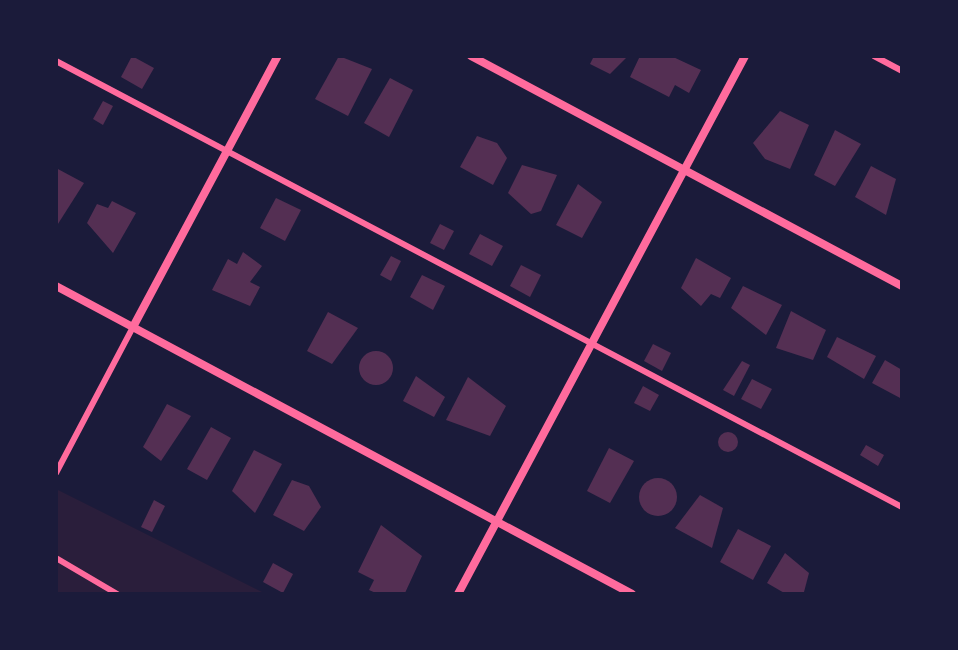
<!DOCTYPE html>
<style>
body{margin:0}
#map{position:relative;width:958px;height:650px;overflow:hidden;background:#1b1b3a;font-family:Lora,serif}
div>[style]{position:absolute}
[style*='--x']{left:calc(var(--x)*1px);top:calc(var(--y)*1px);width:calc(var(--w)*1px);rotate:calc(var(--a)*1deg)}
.green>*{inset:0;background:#2a1e3b}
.building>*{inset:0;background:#542f53}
.round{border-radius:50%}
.service>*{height:6px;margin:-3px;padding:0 3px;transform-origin:3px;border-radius:3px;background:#ff6b9d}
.minor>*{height:8px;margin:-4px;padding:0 4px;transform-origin:4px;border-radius:4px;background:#ff6b9d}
span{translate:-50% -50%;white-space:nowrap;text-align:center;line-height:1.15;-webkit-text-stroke:6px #1b1b3a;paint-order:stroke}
.frame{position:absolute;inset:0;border:58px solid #1b1b3a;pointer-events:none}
</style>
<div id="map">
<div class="green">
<i style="clip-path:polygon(56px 489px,266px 594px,56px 594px)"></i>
</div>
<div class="building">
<i style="clip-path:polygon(132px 56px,154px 68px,142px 89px,121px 77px)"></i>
<i style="clip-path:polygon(339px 56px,372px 69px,348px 116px,315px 99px)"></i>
<i style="clip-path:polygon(594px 56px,622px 56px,626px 58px,610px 74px,590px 64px)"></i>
<i style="clip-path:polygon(640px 56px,671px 56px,701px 70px,689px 93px,675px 85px,669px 97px,630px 77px)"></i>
<i style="clip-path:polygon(390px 78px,413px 90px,389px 137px,364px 123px)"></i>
<i style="clip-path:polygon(103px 101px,113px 106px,103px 125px,93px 119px)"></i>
<i style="clip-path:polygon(780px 111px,809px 125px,790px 169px,765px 159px,753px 143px)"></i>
<i style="clip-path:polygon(835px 130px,861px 144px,835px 186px,814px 175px)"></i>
<i style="clip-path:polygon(477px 136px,497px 143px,507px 158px,493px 185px,460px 167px)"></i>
<i style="clip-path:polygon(522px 165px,557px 175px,541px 211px,531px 214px,508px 193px)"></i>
<i style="clip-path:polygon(871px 166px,896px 179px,886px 215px,855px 197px)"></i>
<i style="clip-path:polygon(56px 168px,84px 183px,56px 227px)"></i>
<i style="clip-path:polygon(578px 184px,602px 202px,582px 238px,556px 225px)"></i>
<i style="clip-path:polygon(276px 198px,301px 210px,285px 241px,260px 228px)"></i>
<i style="clip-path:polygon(112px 201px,136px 213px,113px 253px,87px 223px,97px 204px,108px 208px)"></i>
<i style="clip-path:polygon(440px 224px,454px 231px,444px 250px,430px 243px)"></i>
<i style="clip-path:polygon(480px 234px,503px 246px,492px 266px,469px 254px)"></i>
<i style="clip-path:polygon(243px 252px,262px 266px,250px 282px,260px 287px,250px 306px,212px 290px,228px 259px,237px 264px)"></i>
<i style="clip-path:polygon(391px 256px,401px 261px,391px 281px,380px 275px)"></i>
<i style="clip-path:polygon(696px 258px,731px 278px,720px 298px,711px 294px,701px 306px,681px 288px)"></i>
<i style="clip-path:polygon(521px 265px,541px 275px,530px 297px,510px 286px)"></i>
<i style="clip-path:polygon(422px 275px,445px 286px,433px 310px,410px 297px)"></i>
<i style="clip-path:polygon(743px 286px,782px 305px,766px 335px,731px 308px)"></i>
<i style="clip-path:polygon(791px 311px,826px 330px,813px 360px,776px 348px)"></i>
<i style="clip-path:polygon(328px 312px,358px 328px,332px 364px,307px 351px)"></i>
<i style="clip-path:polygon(837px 337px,876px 356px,864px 379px,827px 357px)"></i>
<i style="clip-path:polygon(653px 344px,671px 353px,662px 371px,644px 361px)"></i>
<i class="round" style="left:359px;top:351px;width:34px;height:34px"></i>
<i style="clip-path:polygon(885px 360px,902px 370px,902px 399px,872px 383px)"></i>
<i style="clip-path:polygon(742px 361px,750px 365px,734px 396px,723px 390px)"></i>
<i style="clip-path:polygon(416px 376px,445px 397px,434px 417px,403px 401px)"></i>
<i style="clip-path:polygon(468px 377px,506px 406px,490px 436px,446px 420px)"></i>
<i style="clip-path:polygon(752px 379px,772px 389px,761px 409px,741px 399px)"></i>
<i style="clip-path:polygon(643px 386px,659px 395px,650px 411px,634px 403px)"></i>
<i style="clip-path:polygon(167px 404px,191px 416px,161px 461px,143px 447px)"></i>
<i style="clip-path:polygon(211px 427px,231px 438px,207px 480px,187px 469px)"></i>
<i class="round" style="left:718px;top:432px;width:20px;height:20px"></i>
<i style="clip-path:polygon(866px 445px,884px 455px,878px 466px,860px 455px)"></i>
<i style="clip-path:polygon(609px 448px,634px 461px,610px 503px,587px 491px)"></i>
<i style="clip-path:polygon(254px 450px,282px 464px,255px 513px,232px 491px)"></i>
<i class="round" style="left:639px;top:478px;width:38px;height:38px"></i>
<i style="clip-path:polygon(292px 480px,309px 486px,321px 507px,304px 531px,273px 515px)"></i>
<i style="clip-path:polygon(700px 495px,723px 508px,712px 548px,675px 528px)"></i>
<i style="clip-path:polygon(154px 500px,165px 506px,152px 532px,141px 527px)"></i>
<i style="clip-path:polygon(381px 525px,422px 556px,405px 593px,378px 594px,369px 590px,374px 580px,358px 572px)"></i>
<i style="clip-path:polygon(738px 529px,771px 546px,753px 580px,720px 562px)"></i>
<i style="clip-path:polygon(785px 553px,809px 573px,804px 592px,786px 594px,767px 583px)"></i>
<i style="clip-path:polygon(273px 563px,293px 574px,283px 593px,263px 582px)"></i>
</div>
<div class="service">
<i style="--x:874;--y:56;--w:32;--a:28"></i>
<i style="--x:56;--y:61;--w:956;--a:27.8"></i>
<i style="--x:56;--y:473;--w:165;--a:-62.2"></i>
<i style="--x:56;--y:558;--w:71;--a:30.5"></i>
</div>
<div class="minor">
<i style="--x:471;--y:56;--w:489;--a:28.1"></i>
<i style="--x:56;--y:286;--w:653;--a:28.13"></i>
<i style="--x:133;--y:327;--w:307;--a:-61.9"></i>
<i style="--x:458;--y:594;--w:610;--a:-61.92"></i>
</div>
<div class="frame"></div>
</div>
